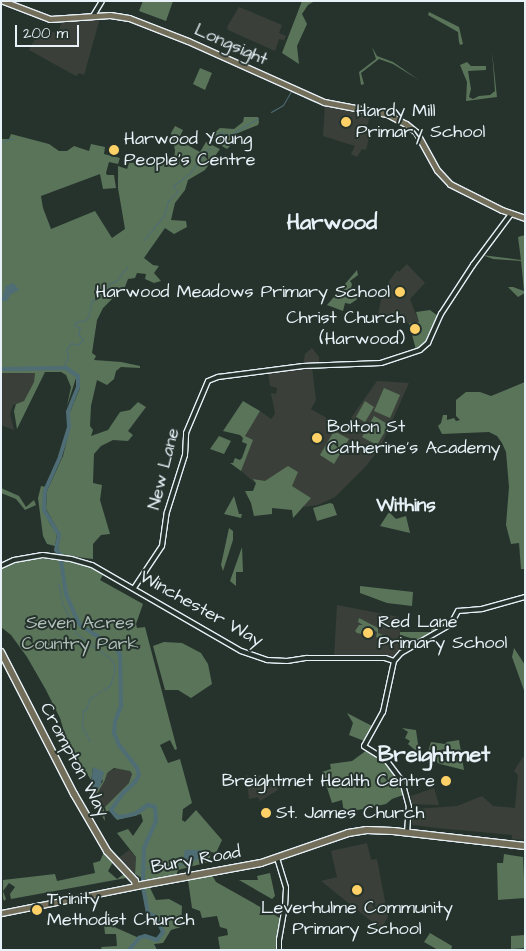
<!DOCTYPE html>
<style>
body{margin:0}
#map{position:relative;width:526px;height:951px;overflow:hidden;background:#26332d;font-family:"Architects Daughter",sans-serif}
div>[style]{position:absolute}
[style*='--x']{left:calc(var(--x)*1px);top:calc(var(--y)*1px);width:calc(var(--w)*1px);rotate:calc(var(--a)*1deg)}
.built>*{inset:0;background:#3a4039}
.green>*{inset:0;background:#5a745a}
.water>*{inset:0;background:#4f6d75}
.stream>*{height:1px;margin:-0.5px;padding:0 0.5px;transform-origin:0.5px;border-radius:0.5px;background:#4f6d75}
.river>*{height:4px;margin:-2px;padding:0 2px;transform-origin:2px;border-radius:2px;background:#4f6d75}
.roads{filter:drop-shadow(1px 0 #e8f1f8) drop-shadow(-1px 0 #e8f1f8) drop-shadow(0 1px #e8f1f8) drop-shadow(0 -1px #e8f1f8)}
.minor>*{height:4px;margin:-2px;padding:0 2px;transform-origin:2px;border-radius:2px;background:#26332d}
.major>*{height:5px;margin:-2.5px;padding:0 2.5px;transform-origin:2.5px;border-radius:2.5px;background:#726e59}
.highway>*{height:6px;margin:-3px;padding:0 3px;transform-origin:3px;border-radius:3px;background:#726e59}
.dots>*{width:14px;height:14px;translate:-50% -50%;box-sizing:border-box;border:2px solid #26332d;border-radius:50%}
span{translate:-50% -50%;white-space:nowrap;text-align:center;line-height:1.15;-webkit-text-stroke:4px #26332d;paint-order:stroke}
.street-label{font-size:18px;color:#e8f1f8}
.poi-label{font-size:18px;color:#e8f1f8}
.left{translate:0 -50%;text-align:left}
.right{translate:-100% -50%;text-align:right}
.park-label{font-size:18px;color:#afbfb9}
.neighbourhood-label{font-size:19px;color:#e8f1f8;font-weight:700}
.district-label{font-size:22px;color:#e8f1f8;font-weight:700}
.frame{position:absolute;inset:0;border:2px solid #e8f1f8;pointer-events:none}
.scale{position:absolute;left:15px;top:25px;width:64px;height:22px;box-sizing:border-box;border:2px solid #e8f1f8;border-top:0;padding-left:6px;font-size:15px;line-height:18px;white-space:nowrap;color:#e8f1f8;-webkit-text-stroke:4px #26332d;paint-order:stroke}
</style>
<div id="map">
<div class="built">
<i style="clip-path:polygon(239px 7px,282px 25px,279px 33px,286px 36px,284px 40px,279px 39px,275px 51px,228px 30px,227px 27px)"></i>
<i style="clip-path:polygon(90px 18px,100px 18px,84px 75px,79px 73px,76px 76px,29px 50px,36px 37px,50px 31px,57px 33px,63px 21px,89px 21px)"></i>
<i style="clip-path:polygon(325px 105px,371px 112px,366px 131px,370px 133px,366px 150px,362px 149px,357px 157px,351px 154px,355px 146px,323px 136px)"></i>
<i style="clip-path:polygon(407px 264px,425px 283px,410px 299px,419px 322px,409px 323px,382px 318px,378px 314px,383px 290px,397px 270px,399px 272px)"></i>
<i style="clip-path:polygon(312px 348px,319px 357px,319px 363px,303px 365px,305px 354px)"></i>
<i style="clip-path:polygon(312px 367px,316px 400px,311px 409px,344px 428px,377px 381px,409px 383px,380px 448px,366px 466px,335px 497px,318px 505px,304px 507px,303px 504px,255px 483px,241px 471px,252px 441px,244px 436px,260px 411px,271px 419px,275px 414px,271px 393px,276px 394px,277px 388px,270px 386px,268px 372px)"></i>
<i style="clip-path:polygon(31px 372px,35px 373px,34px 382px,24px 401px,13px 405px,10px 414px,14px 430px,1px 425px,1px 373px)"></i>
<i style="clip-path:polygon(337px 605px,399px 617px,401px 653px,394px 661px,388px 659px,334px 658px)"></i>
<i style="clip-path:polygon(523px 757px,525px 757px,525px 840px,512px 839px,512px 835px,437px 828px,413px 825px,412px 823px,413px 810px,415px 809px,457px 806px,482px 796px,493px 806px,515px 808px,518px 775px,514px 771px)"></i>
<i style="clip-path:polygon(117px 768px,130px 771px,132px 774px,129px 783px,103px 809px,99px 800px,95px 797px,96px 793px,105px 780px,106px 773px)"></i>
<i style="clip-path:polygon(246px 775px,254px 778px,257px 779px,259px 775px,274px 781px,278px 790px,260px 801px,258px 797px,249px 799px)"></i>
<i style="clip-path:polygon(434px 788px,439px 805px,412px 804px,411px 796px)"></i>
<i style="clip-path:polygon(367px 843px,371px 860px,377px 859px,388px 917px,381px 929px,321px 881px,337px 877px,331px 851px)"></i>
<i style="clip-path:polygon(129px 850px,136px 857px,135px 874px,117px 859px)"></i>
</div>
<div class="green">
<i style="clip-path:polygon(143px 1px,173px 1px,166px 21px,139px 11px)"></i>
<i style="clip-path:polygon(302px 1px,313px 2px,308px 5px,302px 14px,307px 24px,297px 46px,299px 64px,282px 53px)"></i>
<i style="clip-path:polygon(429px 12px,459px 27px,463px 44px,460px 45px,459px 42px,458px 32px,428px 15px)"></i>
<i style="clip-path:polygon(372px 47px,377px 56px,393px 62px,419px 80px,393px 64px,379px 59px,361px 73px,364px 84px,361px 85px,359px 72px,376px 59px)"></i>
<i style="clip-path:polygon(492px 51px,497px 97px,466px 101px,467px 82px,460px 65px,467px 62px,471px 66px,486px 66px,486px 70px,468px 71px,471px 89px,469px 97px,473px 99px,479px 96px,490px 95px,495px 91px)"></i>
<i style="clip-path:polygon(200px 68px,212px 73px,205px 90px,193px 84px)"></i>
<i style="clip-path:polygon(244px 117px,258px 117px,259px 122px,258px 125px,233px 135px,233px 138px,229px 141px,230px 146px,227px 149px,208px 138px,220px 128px,234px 129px,243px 122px)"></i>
<i style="clip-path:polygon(175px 126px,183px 130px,179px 138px,182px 142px,200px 152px,206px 142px,220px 149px,205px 170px,188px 180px,185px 190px,175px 203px,171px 220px,186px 221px,187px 227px,174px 234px,165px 228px,144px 258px,153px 265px,159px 266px,154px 273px,161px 281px,154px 283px,145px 279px,146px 274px,137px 273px,135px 278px,128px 279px,125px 287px,118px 288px,117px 294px,103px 308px,97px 320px,92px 353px,96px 356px,94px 360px,121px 362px,140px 366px,140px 368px,121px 367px,116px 371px,114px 379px,107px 385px,97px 380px,91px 406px,90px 426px,93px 430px,91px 436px,108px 430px,120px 412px,130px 410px,138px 402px,146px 407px,128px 431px,133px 435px,128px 441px,113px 440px,101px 446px,94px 454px,93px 483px,102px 485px,100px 500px,110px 534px,101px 535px,93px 544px,93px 559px,62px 555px,58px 550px,60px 537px,59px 532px,46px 509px,47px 491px,63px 456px,70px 427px,70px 412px,80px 388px,80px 379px,77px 375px,67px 406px,71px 387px,66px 375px,61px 372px,45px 372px,17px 429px,14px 411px,16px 404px,24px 401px,34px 382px,35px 373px,1px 373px,1px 139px,9px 139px,11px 134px,49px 144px,59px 151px,67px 151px,74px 146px,89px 151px,91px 144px,105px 147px,104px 154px,120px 158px,118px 164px,109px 162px,106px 173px,107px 175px,114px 175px,116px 188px,103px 189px,100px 174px,41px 196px,43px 208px,51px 229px,95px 211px,112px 238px,125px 229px,118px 188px,118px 166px,127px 169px,129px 163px,174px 161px,175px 150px,171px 133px)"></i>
<i style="clip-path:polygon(525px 235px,525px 293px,518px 297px,508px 287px,513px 287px,524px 291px,521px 261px,493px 259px,482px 255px,521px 260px,518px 237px)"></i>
<i style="clip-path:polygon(357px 270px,358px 275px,350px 281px,352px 284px,350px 293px,359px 298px,350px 304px,345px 303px,343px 311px,327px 305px)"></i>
<i style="clip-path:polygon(430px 310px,438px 316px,425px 342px,416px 350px,409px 323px,419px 322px,416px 312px)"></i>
<i style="clip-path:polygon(525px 382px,525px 569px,521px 569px,519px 543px,511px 544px,506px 525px,509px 487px,506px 452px,502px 443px,497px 436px,489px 432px,442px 434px,438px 426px,441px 423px,443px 415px,447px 415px,447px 420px,454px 418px,456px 421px,460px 420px,456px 416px,456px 400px,466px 392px,480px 392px,491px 396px)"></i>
<i style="clip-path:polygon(384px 388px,400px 395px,390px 418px,374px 411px)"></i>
<i style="clip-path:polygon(243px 401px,260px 411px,245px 436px,253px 440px,241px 471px,230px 463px,233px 463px,235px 458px,240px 460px,242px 458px,247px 444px,242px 442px,243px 438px,240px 435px,223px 431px)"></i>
<i style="clip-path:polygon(365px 401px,374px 407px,365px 422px,356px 417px)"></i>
<i style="clip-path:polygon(374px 416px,389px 425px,377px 445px,362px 437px)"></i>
<i style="clip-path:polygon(334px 431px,349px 439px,334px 464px,320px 455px)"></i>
<i style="clip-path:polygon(219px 436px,231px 441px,224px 454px,210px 449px)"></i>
<i style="clip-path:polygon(288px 466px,298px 472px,292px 486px,311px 498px,293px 518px,292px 510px,272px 508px,272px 514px,254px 516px,251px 503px,245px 491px,253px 491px,256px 483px,253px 479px,265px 481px)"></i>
<i style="clip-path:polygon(41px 486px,46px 487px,44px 510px,50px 524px,57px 534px,55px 546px,47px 544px,43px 536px,38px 498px)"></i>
<i style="clip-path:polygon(1px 488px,19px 496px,26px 507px,34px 500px,36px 505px,25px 510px,16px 499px,1px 493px)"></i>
<i style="clip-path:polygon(234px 496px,239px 514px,242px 514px,241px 518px,224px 514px)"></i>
<i style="clip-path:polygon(330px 503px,333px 504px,337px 515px,317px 521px,313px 508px)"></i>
<i style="clip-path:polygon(389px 512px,396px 519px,406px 516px,410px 533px,380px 526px)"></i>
<i style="clip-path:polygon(229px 528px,233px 531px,233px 540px,223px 571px,221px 565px)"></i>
<i style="clip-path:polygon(242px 547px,243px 572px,236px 572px,236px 586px,230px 581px)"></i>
<i style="clip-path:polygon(evenodd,33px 558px,70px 561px,93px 568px,104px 573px,100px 580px,143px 604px,136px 624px,137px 628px,145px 627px,177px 749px,175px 750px,170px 740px,160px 745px,168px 763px,180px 759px,192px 803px,183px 809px,182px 820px,185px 822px,196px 810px,222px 840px,216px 853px,211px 852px,209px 862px,178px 870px,176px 876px,147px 881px,135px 874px,136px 857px,117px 833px,128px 829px,133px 836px,143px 821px,141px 814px,117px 820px,110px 810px,106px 812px,105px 807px,129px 783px,132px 774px,130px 771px,114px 768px,107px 773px,105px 780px,95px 797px,99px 800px,104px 810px,105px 821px,89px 795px,91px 780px,80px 763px,74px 765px,60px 718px,46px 690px,27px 657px,11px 635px,1px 627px,1px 569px,14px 562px,33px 558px,93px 767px,103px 781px,94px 793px,90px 789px,93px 767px)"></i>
<i style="clip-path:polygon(360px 586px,413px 592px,412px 606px,387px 603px,360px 593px)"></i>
<i style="clip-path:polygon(359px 618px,378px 628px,378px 633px,385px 636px,383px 640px,376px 637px,377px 632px,370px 628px,366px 635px,357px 633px,355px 631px,359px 625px,363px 625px,358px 622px)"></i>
<i style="clip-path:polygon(447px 619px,449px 623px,413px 644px,414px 639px,400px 635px,400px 632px,431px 632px,432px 627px,440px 625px,440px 620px)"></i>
<i style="clip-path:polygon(164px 642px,182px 643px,201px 653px,208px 664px,212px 684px,191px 698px,178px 690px,165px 690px,153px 646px)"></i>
<i style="clip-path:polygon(514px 648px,525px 665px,525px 693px,512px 657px)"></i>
<i style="clip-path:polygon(347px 713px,372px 726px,364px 741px,349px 735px,353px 723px)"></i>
<i style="clip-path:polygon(402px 728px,416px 730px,418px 744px,416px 751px,408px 744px,410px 741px,405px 738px,408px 732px)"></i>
<i style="clip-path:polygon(459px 740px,464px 770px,440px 764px,424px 755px,428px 752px,431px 742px,445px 744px,447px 742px)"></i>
<i style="clip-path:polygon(367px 750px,388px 765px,396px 775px,403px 795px,392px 799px,386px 804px,344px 813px,342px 800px,332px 803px,322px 772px,331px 769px,330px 764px,352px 761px)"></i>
<i style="clip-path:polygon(104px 852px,113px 862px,108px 871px,117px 879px,124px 874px,126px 878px,11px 899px,10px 894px,15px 887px,9px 883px,3px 891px,6px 899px,4px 901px,3px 898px,3px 880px,55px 874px,57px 881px,95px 873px,93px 863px,100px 861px)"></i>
<i style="clip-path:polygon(504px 854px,523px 857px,525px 898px,498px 900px,497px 863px,503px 863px)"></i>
<i style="clip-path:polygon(270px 873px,275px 896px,272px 899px,239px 880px,258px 880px,257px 876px)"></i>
<i style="clip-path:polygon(212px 875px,216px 882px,280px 918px,277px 950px,216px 950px,220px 949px,218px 937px,228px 935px,227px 929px,220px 927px,217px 916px,202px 918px,200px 911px,192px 908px,188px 880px)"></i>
<i style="clip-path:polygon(149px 886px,156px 900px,169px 899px,182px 906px,181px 927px,171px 930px,163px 943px,154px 944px,157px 950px,102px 950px,101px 947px,117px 946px,116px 934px,105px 934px,104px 924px,101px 921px,139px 938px,145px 936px,157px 940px,161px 937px,163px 932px,161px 925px,156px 918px,148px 913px,143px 888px)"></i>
<i style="clip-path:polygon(430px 933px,452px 946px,451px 950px,438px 950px,424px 942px)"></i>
<i style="clip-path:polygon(525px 935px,525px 948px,511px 949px,511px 936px)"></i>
</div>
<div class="water">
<i style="clip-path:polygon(13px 283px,19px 290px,11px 294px,7px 301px,1px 301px,6px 286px)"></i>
<i style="clip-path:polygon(93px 767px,104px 772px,100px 787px,94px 793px,90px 789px)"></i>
<i style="clip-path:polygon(185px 850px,202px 850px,203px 856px,186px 866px,183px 861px)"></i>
</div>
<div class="stream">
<i style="--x:304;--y:97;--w:12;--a:24"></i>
<i style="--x:271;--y:112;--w:14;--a:-30"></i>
<i style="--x:283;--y:105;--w:16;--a:-60"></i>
<i style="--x:291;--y:91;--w:12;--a:24"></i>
<i style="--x:216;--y:137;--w:6;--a:-59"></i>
<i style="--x:219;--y:132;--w:11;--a:15"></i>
<i style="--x:230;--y:135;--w:33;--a:-31"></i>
<i style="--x:1;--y:142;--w:8;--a:-23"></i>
<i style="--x:8;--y:139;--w:5;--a:0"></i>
<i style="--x:144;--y:240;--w:32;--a:-51"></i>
<i style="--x:164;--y:215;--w:15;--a:-74"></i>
<i style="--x:168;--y:201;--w:14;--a:-45"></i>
<i style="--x:178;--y:191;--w:7;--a:-135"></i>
<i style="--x:173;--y:186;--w:20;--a:-37"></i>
<i style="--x:189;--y:174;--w:33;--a:-52"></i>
<i style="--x:63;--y:368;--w:13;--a:-67"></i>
<i style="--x:68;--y:356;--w:6;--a:-108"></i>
<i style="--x:66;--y:350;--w:9;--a:-54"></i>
<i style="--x:71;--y:343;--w:7;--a:16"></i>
<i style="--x:78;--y:345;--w:8;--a:-50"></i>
<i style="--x:83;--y:339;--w:7;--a:-135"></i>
<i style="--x:78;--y:334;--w:6;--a:-72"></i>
<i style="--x:80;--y:328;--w:7;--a:-153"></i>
<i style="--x:74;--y:325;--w:4;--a:-56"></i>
<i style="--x:76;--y:322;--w:9;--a:-13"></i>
<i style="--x:85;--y:320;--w:6;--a:-51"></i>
<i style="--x:89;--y:315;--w:13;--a:-81"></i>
<i style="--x:91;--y:302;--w:18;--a:-34"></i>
<i style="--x:106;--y:292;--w:9;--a:-69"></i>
<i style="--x:109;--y:284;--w:9;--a:-27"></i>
<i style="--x:117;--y:280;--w:16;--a:-52"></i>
<i style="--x:58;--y:583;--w:19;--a:78"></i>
<i style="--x:62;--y:602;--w:35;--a:65"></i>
<i style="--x:77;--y:634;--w:42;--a:36.3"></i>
<i style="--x:111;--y:659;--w:6;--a:59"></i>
<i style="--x:114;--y:664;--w:9;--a:90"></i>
<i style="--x:114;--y:673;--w:13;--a:108"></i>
<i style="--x:110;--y:685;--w:9;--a:139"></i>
<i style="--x:90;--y:741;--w:16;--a:-120"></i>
<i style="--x:82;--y:727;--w:16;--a:-86"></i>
<i style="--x:83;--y:711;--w:5;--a:-37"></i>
<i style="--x:87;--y:708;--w:9;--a:-77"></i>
<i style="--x:89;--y:699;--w:14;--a:-34"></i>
<i style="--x:177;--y:864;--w:6;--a:0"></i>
<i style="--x:144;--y:868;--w:5;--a:-11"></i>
</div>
<div class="river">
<i style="--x:1;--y:369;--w:65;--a:-0.9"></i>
<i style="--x:66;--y:368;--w:14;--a:34"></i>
<i style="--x:78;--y:376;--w:11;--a:90"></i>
<i style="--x:78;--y:387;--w:27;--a:112"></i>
<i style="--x:68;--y:412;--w:15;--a:86"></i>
<i style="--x:69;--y:427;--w:31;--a:107"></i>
<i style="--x:60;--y:457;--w:37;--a:114"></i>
<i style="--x:45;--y:491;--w:19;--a:93"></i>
<i style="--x:44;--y:510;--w:29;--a:59"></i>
<i style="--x:59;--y:535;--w:15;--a:101"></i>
<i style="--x:56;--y:550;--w:6;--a:45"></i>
<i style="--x:60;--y:554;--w:40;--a:81.5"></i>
<i style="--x:66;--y:594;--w:28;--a:67"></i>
<i style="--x:77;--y:620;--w:6;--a:59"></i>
<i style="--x:80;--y:625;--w:43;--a:32.6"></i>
<i style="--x:116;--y:648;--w:8;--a:60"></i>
<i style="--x:120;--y:655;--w:51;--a:88.9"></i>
<i style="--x:121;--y:706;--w:17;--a:111"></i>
<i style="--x:115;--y:722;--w:11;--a:95"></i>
<i style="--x:114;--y:733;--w:13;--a:67"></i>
<i style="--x:119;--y:745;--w:29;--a:52"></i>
<i style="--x:137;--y:768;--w:7;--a:74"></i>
<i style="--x:139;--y:775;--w:8;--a:120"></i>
<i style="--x:135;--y:782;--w:16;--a:137"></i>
<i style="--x:123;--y:793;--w:21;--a:125"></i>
<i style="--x:111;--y:810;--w:8;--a:50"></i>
<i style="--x:116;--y:816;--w:4;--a:14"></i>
<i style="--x:120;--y:817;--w:15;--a:-11"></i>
<i style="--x:135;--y:814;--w:16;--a:-35"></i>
<i style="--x:148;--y:805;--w:7;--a:16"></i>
<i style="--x:155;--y:807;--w:14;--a:86"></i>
<i style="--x:156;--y:821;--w:30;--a:114"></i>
<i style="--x:144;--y:848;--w:32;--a:92"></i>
<i style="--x:129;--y:950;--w:16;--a:-50"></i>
<i style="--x:139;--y:938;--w:6;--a:-18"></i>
<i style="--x:145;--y:936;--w:13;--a:18"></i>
<i style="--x:157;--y:940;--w:10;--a:-53"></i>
<i style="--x:163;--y:932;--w:17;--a:-115"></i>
<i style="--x:156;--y:917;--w:9;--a:-153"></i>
<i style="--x:148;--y:913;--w:25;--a:-101"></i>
</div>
<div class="roads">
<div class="minor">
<i style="--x:93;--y:16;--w:17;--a:-59"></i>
<i style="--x:1;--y:566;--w:14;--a:-25"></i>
<i style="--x:14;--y:560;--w:29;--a:-10"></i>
<i style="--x:43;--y:555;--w:28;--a:8"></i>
<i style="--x:71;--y:559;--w:22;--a:16"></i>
<i style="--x:92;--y:565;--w:172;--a:30"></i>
<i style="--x:241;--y:651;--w:28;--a:19"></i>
<i style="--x:267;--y:660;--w:20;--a:3"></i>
<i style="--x:287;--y:661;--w:20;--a:-9"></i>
<i style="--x:307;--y:658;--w:78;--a:0"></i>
<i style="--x:385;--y:658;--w:9;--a:18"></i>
<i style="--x:134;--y:588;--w:50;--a:-56.3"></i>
<i style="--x:162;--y:546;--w:34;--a:-82"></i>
<i style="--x:167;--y:512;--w:60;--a:-72.5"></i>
<i style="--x:185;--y:455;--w:22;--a:-87"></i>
<i style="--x:186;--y:433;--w:56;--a:-67.1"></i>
<i style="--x:208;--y:381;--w:11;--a:-22"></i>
<i style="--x:218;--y:377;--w:86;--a:-7.4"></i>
<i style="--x:303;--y:366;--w:78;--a:-2.2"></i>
<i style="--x:381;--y:363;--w:41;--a:-18.4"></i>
<i style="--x:420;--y:350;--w:11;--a:-41"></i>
<i style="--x:428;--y:343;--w:32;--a:-66"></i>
<i style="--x:441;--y:314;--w:59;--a:-56.9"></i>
<i style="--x:473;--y:265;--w:64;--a:-53.3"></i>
<i style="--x:407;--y:833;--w:26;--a:-86"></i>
<i style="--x:409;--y:807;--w:27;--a:-105"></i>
<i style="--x:402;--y:781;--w:26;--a:-127"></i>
<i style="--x:386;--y:760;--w:26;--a:-148"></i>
<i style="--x:364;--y:746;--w:39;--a:-61"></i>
<i style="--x:383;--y:712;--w:52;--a:-77.8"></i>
<i style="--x:394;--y:661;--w:11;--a:-49"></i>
<i style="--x:401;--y:653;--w:58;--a:-30.1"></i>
<i style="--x:451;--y:624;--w:15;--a:-62"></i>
<i style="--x:458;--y:611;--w:24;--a:-5"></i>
<i style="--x:482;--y:609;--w:45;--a:-15.6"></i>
<i style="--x:277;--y:858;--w:31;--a:73"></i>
<i style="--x:286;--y:888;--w:18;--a:93"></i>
<i style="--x:285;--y:906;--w:34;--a:100"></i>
<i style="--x:279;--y:939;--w:11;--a:90"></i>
</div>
<div class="major">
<i style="--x:3;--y:1;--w:50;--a:21"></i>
<i style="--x:50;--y:19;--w:60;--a:-3.8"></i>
<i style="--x:110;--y:15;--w:19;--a:9"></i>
<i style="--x:129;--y:18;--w:63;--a:21.3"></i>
<i style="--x:188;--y:41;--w:149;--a:24.2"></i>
<i style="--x:324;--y:102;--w:64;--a:10.8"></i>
<i style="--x:387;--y:114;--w:21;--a:28"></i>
<i style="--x:406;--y:124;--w:13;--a:39"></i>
<i style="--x:416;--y:132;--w:43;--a:61.1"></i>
<i style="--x:437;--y:170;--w:19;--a:47"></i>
<i style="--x:450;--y:184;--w:58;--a:26.6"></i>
<i style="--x:502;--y:210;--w:24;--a:19"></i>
<i style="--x:1;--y:913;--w:138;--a:-11.3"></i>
</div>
<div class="highway">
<i style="--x:1;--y:652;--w:160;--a:62.8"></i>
<i style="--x:74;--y:794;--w:66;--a:59.9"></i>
<i style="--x:107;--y:851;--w:41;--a:47"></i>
<i style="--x:135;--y:881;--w:5;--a:79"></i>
<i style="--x:136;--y:886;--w:127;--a:-10.4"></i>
<i style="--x:261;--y:863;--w:92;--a:-19"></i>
<i style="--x:348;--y:833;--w:19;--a:-9"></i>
<i style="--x:367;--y:830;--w:26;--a:2"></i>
<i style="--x:393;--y:831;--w:133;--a:6.5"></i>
</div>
</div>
<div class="dots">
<i style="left:346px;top:122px;background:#ffd166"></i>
<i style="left:114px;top:150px;background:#ffd166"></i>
<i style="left:400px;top:292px;background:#ffd166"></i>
<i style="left:415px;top:329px;background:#ffd166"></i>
<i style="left:317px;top:438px;background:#ffd166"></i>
<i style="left:368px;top:633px;background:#ffd166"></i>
<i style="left:446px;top:781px;background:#ffd166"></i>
<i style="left:266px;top:813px;background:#ffd166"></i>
<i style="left:357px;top:890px;background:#ffd166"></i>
<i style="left:37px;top:910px;background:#ffd166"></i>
</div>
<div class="street-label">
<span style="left:231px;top:45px;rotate:24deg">Longsight</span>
<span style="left:164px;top:469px;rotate:-76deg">New Lane</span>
<span style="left:201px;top:609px;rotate:29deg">Winchester Way</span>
<span style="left:74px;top:760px;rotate:62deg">Crompton Way</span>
<span style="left:196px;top:860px;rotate:-10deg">Bury Road</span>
</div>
<div class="poi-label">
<span class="left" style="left:356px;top:122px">Hardy Mill<br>Primary School</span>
<span class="left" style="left:124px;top:150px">Harwood Young<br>People's Centre</span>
<span class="right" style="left:390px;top:292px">Harwood Meadows Primary School</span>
<span class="right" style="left:405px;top:329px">Christ Church<br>(Harwood)</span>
<span class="left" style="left:327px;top:438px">Bolton St<br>Catherine's Academy</span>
<span class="left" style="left:378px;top:633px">Red Lane<br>Primary School</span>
<span class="right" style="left:435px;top:781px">Breightmet Health Centre</span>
<span class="left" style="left:276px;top:813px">St. James Church</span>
<span class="left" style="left:47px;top:910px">Trinity<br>Methodist Church</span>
<span style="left:357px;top:919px">Leverhulme Community<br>Primary School</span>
</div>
<div class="park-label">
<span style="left:80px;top:634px">Seven Acres<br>Country Park</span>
</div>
<div class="neighbourhood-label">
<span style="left:406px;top:506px">Withins</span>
</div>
<div class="district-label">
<span style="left:332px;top:223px">Harwood</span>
<span style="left:434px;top:755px">Breightmet</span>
</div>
<div class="frame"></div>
<div class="scale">200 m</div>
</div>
